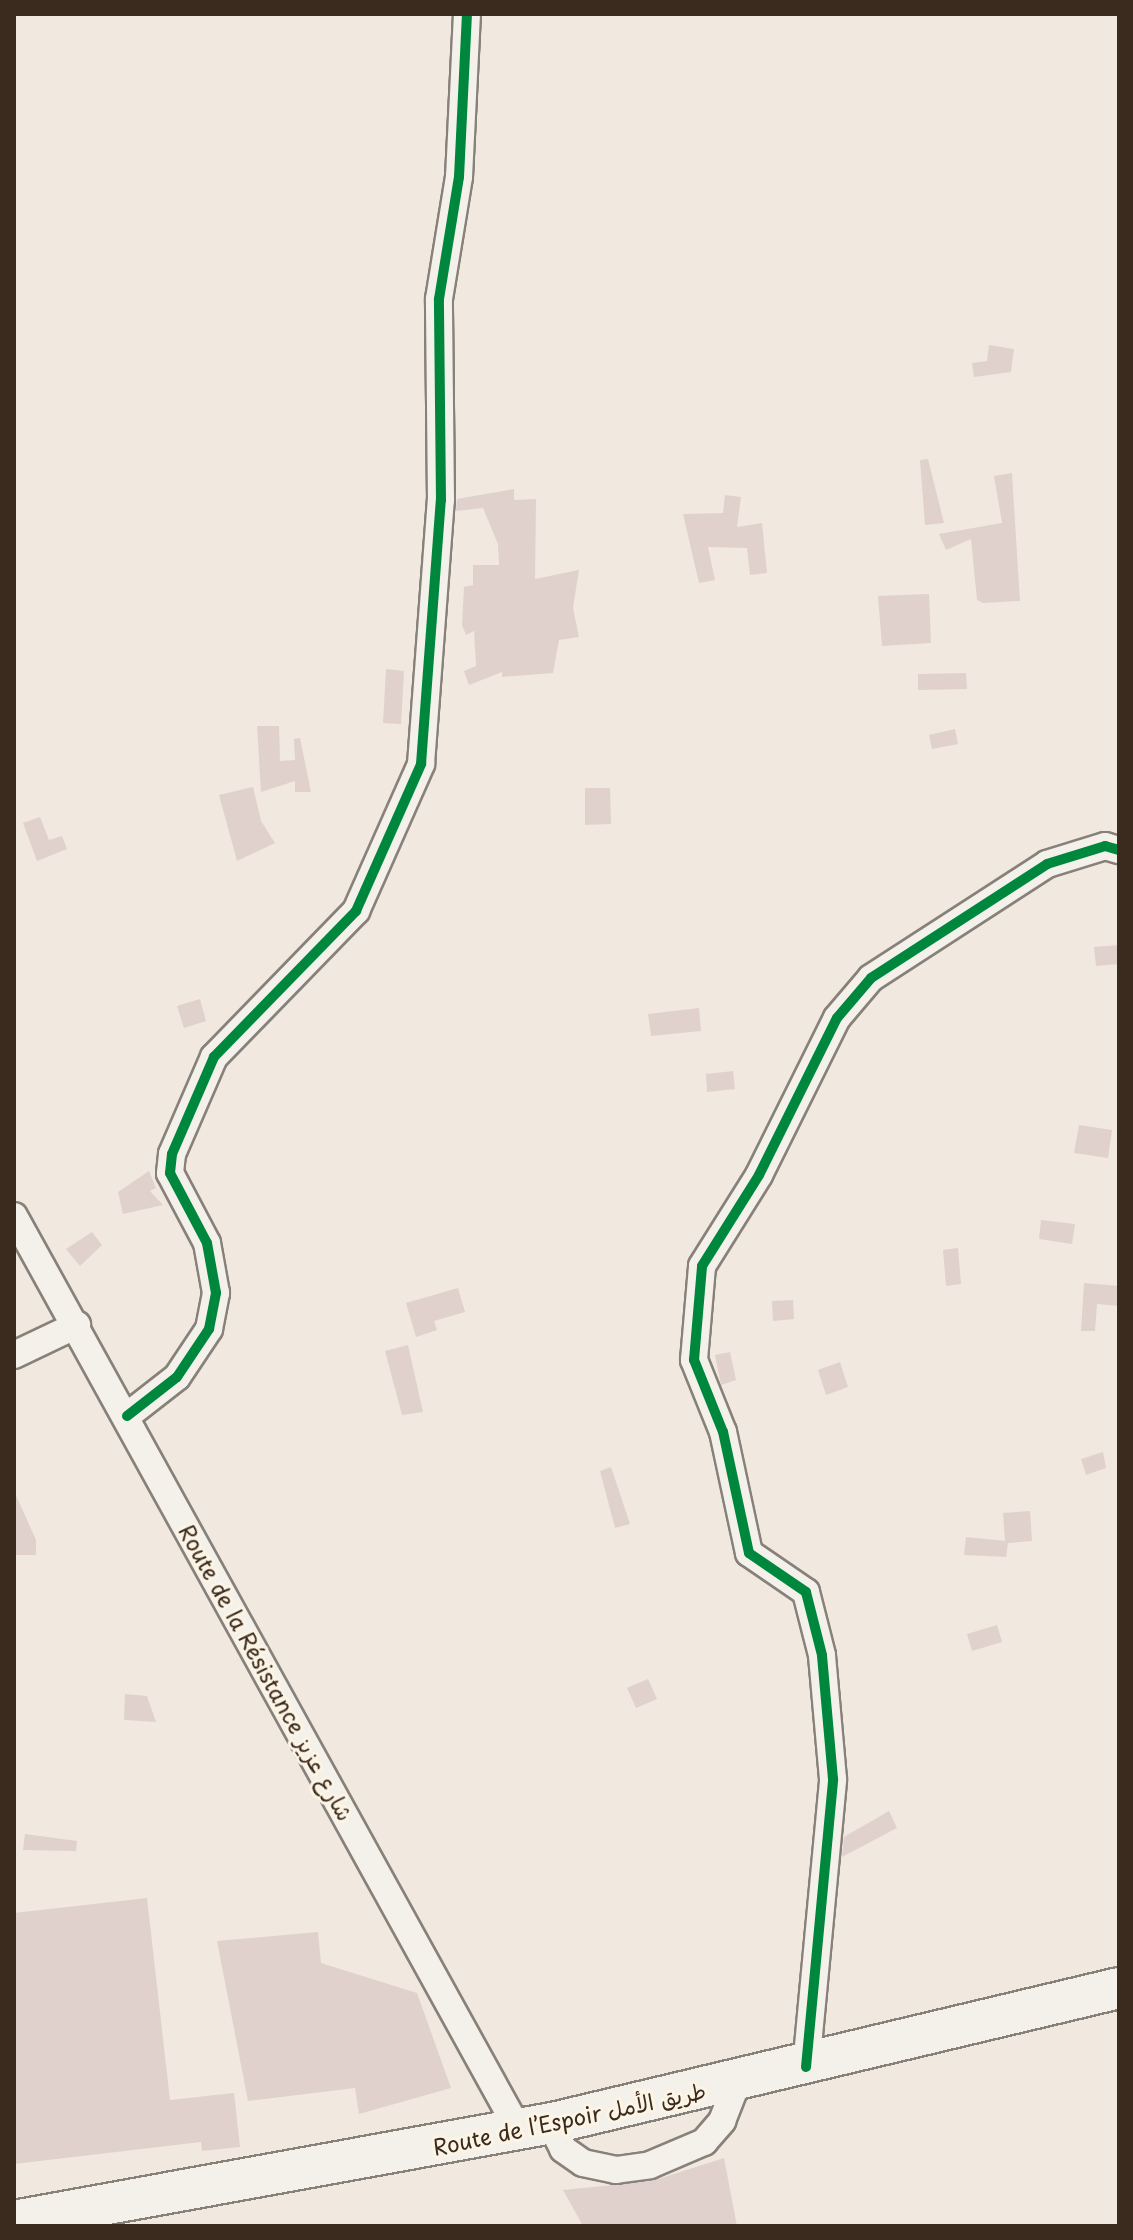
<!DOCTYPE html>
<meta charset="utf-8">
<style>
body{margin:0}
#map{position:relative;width:1133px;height:2240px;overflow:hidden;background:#f1e8e0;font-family:"Playpen Sans","Playpen Sans Arabic",sans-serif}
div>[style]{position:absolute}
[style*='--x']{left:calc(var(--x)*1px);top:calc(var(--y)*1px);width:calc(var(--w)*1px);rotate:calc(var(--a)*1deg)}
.building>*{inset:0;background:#e0d1cd}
.roads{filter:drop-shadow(2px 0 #88817a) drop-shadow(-2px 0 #88817a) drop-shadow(0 2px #88817a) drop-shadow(0 -2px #88817a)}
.minor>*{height:26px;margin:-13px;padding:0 13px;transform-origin:13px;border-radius:13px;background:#f4f0ea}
.highway>*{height:40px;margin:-20px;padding:0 20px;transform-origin:20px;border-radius:20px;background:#f4f0ea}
.cycleway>*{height:10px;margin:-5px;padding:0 5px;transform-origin:5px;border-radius:5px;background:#00873e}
span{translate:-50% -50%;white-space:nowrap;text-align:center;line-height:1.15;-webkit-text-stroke:6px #fcf5e5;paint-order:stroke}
.street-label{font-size:22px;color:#3b2a1e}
.frame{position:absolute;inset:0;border:16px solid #3b2a1e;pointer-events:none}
</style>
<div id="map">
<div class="building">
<i style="clip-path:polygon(989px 345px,1014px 349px,1011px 372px,974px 377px,972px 363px,987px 361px)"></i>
<i style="clip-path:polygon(928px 459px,944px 523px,925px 525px,920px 460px)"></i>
<i style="clip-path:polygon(1012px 473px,1020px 601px,983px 603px,977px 600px,971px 539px,946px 550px,939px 534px,1002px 523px,994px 476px)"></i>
<i style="clip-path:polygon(514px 489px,514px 500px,536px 499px,535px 579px,579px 570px,573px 608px,579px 637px,559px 640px,553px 673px,502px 677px,502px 672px,469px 685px,464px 671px,476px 666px,474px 631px,466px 635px,462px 625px,464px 587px,473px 585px,473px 565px,499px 565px,498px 544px,483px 508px,456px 511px,457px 499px)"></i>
<i style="clip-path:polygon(725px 495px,741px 497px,737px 527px,762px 523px,767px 573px,750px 575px,747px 548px,708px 547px,715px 580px,699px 583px,683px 514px,723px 513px)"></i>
<i style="clip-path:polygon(929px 594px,931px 643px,882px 646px,878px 596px)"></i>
<i style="clip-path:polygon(386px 669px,404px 671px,401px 724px,383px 723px)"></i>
<i style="clip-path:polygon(966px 673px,967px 689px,918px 690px,918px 674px)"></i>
<i style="clip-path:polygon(257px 726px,279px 726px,280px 761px,295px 760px,294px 739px,300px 738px,311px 792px,295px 792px,295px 781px,261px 792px)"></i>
<i style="clip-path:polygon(955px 729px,958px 744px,932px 749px,929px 735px)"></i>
<i style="clip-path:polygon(253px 787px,261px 821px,275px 843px,237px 861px,219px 795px)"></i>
<i style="clip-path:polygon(585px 788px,610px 788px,611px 824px,585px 825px)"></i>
<i style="clip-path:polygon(40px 817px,49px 840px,62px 836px,67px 849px,37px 861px,23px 823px)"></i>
<i style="clip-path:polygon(1119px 945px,1119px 964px,1096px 966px,1094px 947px)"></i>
<i style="clip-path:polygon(200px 999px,206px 1021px,184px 1028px,177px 1006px)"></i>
<i style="clip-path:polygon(699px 1008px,701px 1031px,651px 1036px,648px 1014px)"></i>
<i style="clip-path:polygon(733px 1071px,735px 1089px,707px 1092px,706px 1074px)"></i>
<i style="clip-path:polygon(1079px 1125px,1112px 1130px,1108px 1158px,1074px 1153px)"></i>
<i style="clip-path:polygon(149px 1171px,156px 1188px,150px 1191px,163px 1205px,123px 1214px,118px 1192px)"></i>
<i style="clip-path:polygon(1041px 1220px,1075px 1224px,1072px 1244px,1039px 1239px)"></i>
<i style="clip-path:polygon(92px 1232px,102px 1245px,80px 1266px,66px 1249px)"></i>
<i style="clip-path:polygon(958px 1248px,961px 1284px,946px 1286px,943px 1250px)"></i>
<i style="clip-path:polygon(1084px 1283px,1119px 1286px,1119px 1306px,1097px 1304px,1095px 1331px,1081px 1331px)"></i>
<i style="clip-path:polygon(458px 1288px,465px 1312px,434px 1321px,437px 1330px,416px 1337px,406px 1303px)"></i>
<i style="clip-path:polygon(793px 1300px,794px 1319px,773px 1321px,772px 1301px)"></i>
<i style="clip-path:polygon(408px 1345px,423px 1412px,402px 1415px,385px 1351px)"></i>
<i style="clip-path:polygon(730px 1352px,736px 1380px,721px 1385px,715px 1355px)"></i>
<i style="clip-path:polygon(840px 1362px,848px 1387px,826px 1395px,818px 1370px)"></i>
<i style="clip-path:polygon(1103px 1452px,1106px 1468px,1086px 1475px,1081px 1459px)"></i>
<i style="clip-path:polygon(611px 1467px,630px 1524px,615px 1528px,600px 1471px)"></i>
<i style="clip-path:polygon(15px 1493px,36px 1540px,36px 1555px,14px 1555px)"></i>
<i style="clip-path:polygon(1030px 1511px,1032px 1541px,1008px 1543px,1006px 1557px,964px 1555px,966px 1537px,1005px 1541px,1003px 1513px)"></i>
<i style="clip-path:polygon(997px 1625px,1002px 1642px,972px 1651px,967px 1634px)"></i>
<i style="clip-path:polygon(648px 1679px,657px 1699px,636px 1708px,627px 1688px)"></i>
<i style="clip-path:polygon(125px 1694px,147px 1696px,156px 1722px,124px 1720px)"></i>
<i style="clip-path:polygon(889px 1811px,897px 1828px,842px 1857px,844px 1837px)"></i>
<i style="clip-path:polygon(25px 1834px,77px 1841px,76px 1851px,23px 1850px)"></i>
<i style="clip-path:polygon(147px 1898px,170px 2100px,234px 2093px,240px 2147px,202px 2151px,201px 2142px,14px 2164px,14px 1913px)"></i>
<i style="clip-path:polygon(318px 1932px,321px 1963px,417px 1993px,451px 2088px,359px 2114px,355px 2088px,248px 2101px,217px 1941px)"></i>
<i style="clip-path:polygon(724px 2158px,737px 2226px,583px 2226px,563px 2190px,652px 2181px)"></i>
</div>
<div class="roads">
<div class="minor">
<i style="--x:14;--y:1216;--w:1043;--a:61.1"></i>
<i style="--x:14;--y:1355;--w:70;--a:-25.5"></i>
<i style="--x:127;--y:1416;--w:63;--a:-38"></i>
<i style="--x:177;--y:1377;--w:58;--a:-56.3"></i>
<i style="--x:209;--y:1329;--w:37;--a:-79"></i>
<i style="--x:216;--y:1293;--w:51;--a:-100.2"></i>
<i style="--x:207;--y:1243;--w:79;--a:-117.9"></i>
<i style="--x:170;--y:1173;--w:19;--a:-84"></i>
<i style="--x:172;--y:1154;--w:106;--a:-66.6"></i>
<i style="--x:214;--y:1057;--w:204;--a:-45.8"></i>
<i style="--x:356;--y:911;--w:161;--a:-66.1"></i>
<i style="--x:421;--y:764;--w:265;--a:-85.7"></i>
<i style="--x:441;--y:500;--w:201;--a:-90.6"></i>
<i style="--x:439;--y:299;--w:124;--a:-80.7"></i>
<i style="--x:459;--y:177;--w:163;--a:-87.2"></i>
<i style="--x:806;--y:2067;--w:289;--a:-84.6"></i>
<i style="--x:833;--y:1779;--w:124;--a:-95.1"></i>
<i style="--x:822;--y:1655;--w:65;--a:-104.3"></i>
<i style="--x:806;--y:1592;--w:69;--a:-145.6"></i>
<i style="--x:749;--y:1553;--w:124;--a:-102.1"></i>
<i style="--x:723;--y:1432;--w:78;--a:-111.9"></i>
<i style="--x:694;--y:1360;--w:94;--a:-85.1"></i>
<i style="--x:702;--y:1266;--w:107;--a:-57.9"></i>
<i style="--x:759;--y:1175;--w:175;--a:-63.6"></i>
<i style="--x:837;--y:1018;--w:52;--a:-49.6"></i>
<i style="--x:871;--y:978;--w:210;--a:-32.9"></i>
<i style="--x:1047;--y:864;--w:61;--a:-17.2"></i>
<i style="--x:1105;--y:846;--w:15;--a:16"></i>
<i style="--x:550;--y:2123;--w:29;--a:63"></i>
<i style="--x:563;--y:2149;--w:24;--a:35"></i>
<i style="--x:583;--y:2163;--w:34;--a:12"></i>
<i style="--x:616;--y:2170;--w:34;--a:-8"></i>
<i style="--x:650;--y:2165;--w:59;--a:-23.1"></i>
<i style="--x:704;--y:2142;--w:28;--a:-49"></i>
<i style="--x:722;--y:2121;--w:41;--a:-68.5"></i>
</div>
<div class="highway">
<i style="--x:14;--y:2221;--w:552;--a:-10.33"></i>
<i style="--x:557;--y:2122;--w:578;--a:-13.41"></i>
</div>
</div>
<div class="cycleway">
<i style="--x:127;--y:1416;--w:63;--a:-38"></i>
<i style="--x:177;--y:1377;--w:58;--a:-56.3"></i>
<i style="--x:209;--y:1329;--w:37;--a:-79"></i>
<i style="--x:216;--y:1293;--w:51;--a:-100.2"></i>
<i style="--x:207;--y:1243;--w:79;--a:-117.9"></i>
<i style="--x:170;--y:1173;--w:19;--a:-84"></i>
<i style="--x:172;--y:1154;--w:106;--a:-66.6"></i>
<i style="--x:214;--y:1057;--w:204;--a:-45.8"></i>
<i style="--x:356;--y:911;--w:161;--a:-66.1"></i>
<i style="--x:421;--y:764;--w:265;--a:-85.7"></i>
<i style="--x:441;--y:500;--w:201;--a:-90.6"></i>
<i style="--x:439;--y:299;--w:124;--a:-80.7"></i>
<i style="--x:459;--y:177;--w:163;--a:-87.2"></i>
<i style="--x:806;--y:2067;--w:289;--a:-84.6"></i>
<i style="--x:833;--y:1779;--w:124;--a:-95.1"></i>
<i style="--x:822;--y:1655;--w:65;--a:-104.3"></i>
<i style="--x:806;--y:1592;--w:69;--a:-145.6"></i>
<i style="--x:749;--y:1553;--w:124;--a:-102.1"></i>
<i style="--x:723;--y:1432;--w:78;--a:-111.9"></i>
<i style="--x:694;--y:1360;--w:94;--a:-85.1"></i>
<i style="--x:702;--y:1266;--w:107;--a:-57.9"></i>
<i style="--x:759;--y:1175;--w:175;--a:-63.6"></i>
<i style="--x:837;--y:1018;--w:52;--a:-49.6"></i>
<i style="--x:871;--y:978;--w:210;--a:-32.9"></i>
<i style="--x:1047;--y:864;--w:61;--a:-17.2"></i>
<i style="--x:1105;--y:846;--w:15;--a:16"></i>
</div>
<div class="street-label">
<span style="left:267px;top:1672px;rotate:61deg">Route de la Résistance شارع عزيز</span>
<span style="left:569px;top:2118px;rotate:-12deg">Route de l’Espoir طريق الأمل</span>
</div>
<div class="frame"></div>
</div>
